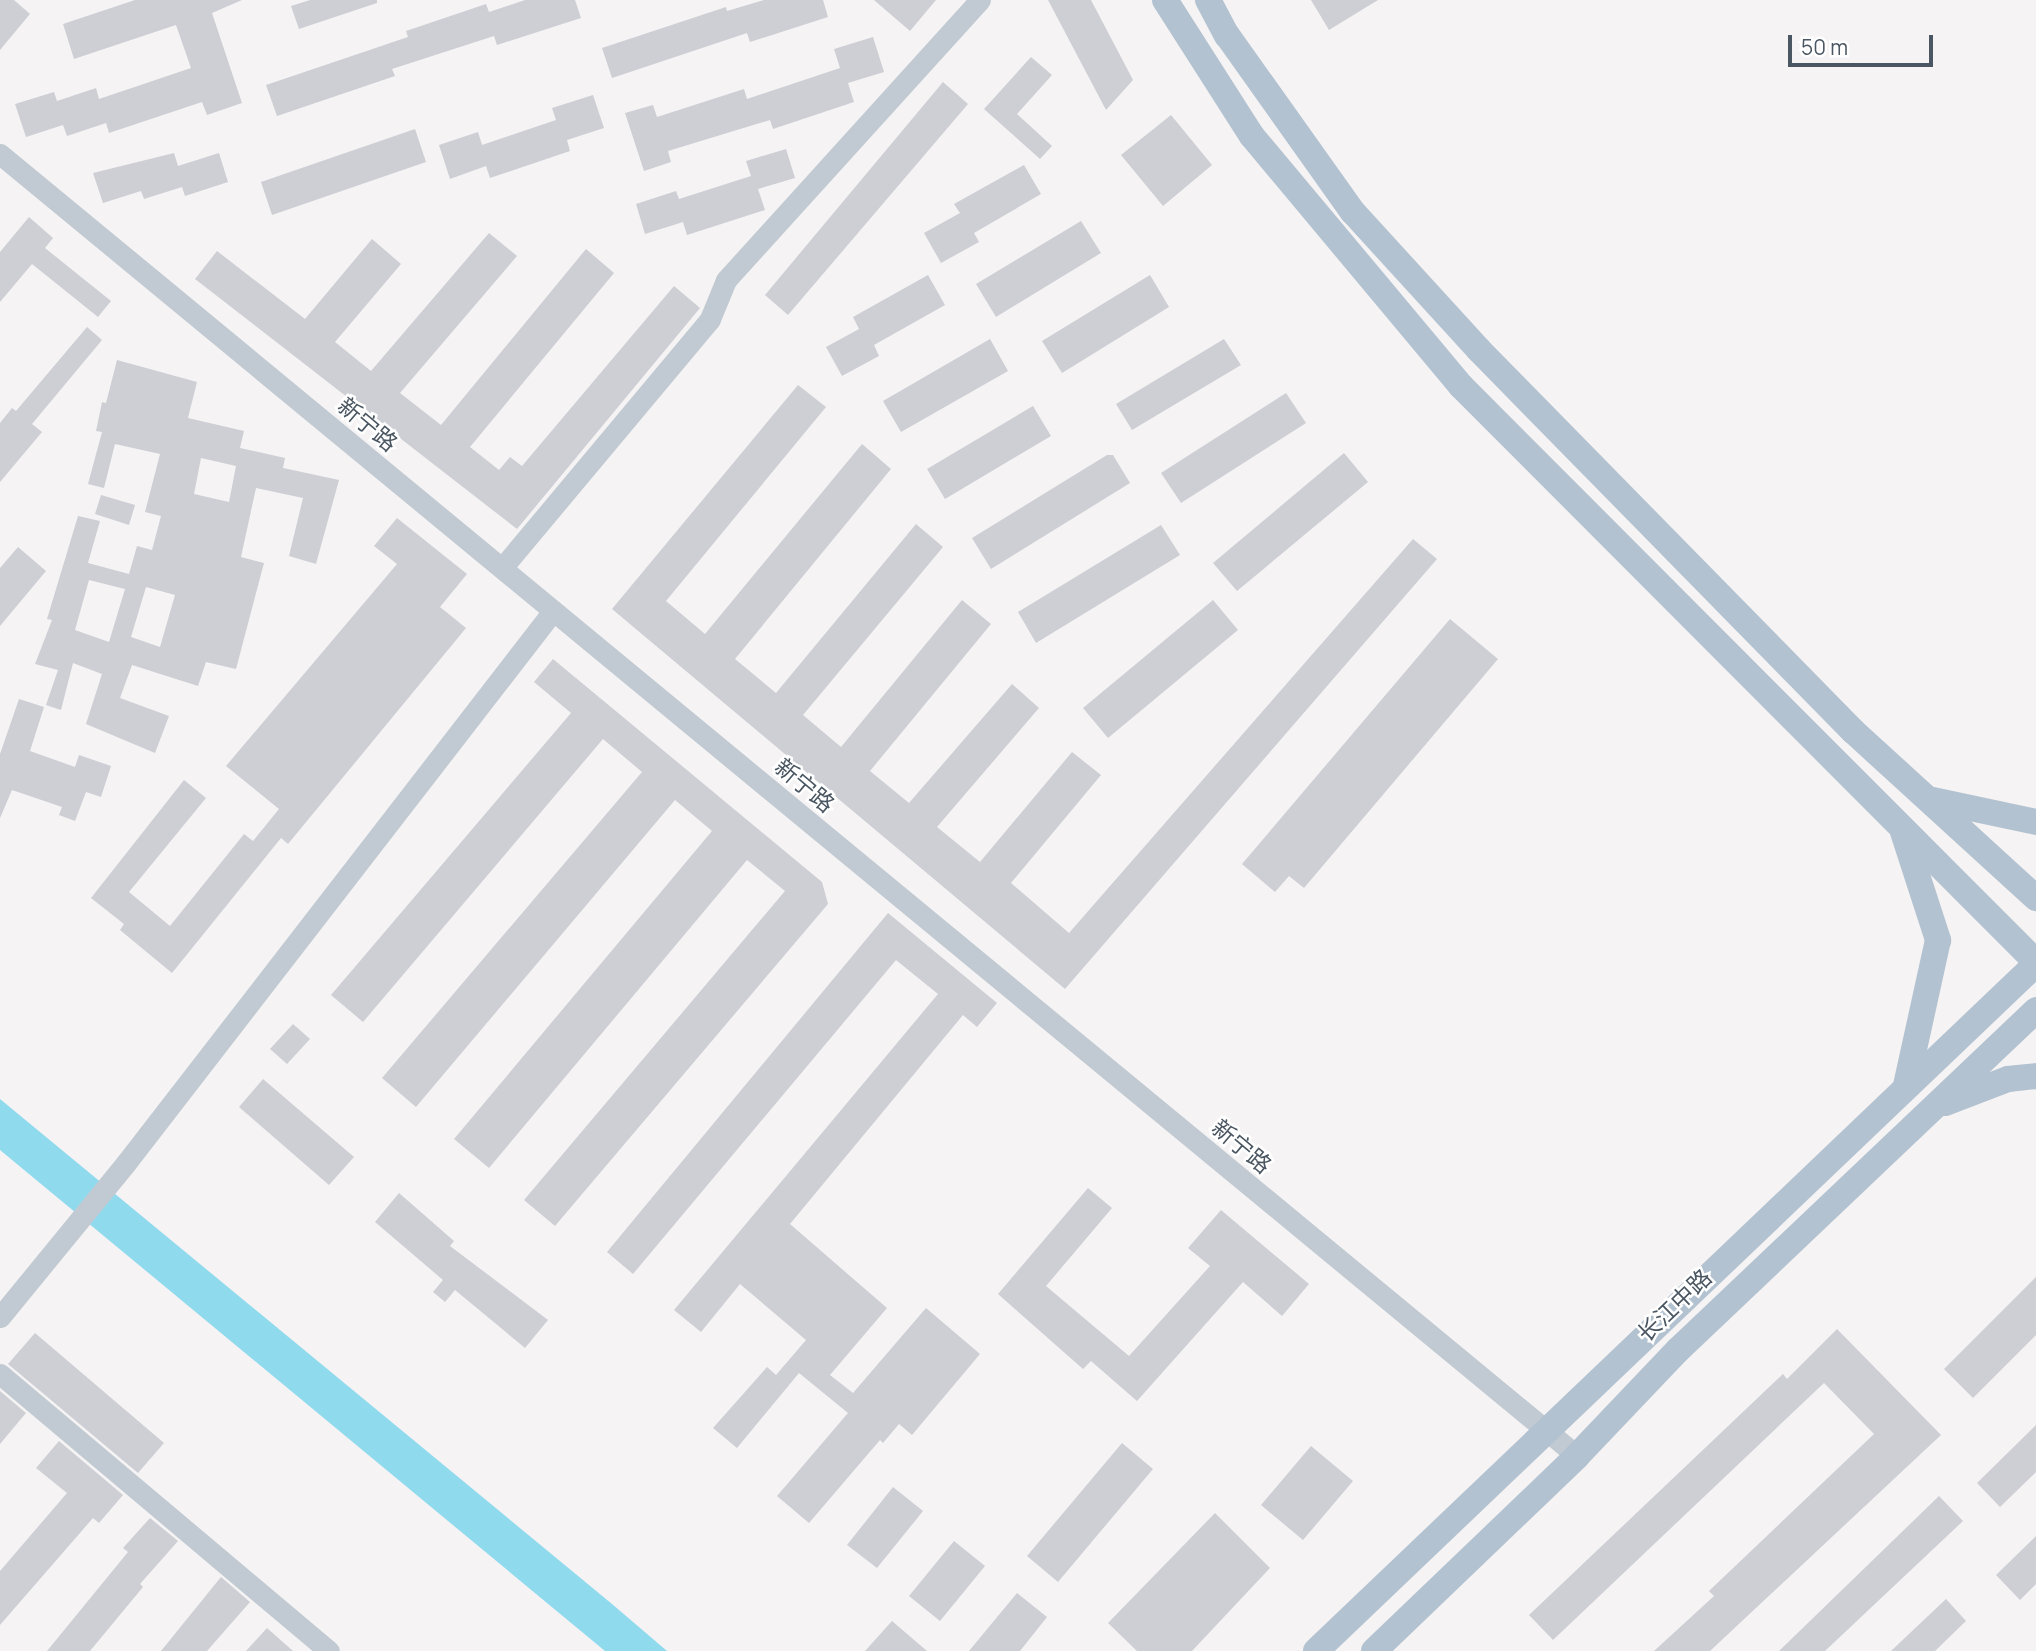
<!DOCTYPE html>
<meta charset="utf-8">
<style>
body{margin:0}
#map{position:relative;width:2036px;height:1651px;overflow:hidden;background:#f5f3f3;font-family:Manrope,"Noto Sans SC",sans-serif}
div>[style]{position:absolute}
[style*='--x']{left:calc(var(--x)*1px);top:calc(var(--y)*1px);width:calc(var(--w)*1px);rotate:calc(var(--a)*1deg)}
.water>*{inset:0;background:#90daee}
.building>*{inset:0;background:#cdcfd5}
.minor>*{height:21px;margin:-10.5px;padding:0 10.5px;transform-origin:10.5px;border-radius:10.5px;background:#c1cad2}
.major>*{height:26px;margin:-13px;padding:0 13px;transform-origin:13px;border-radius:13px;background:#b3c2d1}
span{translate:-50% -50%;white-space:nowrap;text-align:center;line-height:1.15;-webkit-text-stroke:5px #fff;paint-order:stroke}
.street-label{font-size:23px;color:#4a5661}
.scale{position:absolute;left:1788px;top:35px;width:145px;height:32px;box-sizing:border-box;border:4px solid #4a5661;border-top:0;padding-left:9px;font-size:21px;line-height:24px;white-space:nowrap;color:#4a5661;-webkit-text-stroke:5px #fff;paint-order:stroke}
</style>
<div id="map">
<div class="water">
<i style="clip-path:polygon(0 1099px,612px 1604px,667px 1651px,605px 1651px,0 1150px)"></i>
</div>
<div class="building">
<i style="clip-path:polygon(0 0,14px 0,30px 14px,0 50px)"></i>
<i style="clip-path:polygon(135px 0,242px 0,212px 13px,242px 103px,207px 115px,202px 102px,109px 133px,106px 123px,67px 136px,63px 125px,26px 137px,15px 104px,54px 92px,57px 101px,96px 88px,99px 99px,191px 68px,176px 25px,74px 59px,63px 24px)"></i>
<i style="clip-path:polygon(310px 0,377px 0,377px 3px,299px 29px,291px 6px)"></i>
<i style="clip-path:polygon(525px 0,575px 0,581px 18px,497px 45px,494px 36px,392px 69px,395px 76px,277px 116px,266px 85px,408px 37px,406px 31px,486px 4px,489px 12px)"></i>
<i style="clip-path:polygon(764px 0,823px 0,828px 17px,750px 42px,747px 33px,612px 78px,602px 48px,726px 7px,727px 11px)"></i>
<i style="clip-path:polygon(874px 0,936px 0,910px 31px)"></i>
<i style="clip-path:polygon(1048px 0,1091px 0,1133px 80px,1106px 110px)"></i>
<i style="clip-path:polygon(1311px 0,1378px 0,1329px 30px)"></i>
<i style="clip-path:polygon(873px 37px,884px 72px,848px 83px,854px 102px,773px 129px,770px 120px,668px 151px,671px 162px,644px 171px,625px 113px,653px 105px,657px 117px,744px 89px,747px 99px,840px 68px,834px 49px)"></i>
<i style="clip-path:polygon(1031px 57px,1052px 75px,1017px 114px,1052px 146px,1040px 159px,984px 109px)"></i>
<i style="clip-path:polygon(943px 82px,968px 104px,788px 315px,765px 295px)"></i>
<i style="clip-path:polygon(593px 95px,604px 128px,567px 140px,570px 151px,490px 178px,486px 166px,450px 179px,439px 145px,478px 132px,482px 145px,556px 120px,552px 108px)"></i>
<i style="clip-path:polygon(1171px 115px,1212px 165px,1163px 206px,1121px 155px)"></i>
<i style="clip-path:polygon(415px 129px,426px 162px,272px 215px,261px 182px)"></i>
<i style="clip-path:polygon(786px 149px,795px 178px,758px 189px,765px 210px,687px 235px,683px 222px,645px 234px,636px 204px,676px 191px,679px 199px,751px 176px,746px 161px)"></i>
<i style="clip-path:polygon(174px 153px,178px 166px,219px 153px,228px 182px,185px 196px,182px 187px,144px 199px,141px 191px,103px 203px,93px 173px)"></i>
<i style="clip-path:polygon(1024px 165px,1041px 194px,974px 233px,979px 242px,941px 263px,924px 233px,960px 213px,954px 204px)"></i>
<i style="clip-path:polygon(29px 217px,53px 238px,45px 248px,111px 301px,98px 317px,32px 264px,0 302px,0 252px)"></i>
<i style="clip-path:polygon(1081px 221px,1101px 253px,996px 317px,976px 284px)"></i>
<i style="clip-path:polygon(489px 233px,517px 256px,400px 393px,441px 425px,586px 249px,614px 273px,470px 447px,499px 470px,510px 457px,522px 466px,674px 286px,700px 308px,517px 529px,195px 279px,217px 251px,305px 319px,372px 239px,401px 264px,335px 342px,371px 371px)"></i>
<i style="clip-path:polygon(928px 275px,945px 305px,874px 345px,879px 356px,842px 376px,826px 347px,859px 329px,853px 317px)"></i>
<i style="clip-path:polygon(1150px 275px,1169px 307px,1062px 373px,1042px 341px)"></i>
<i style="clip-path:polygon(87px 327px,102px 340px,32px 424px,42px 432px,0 482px,0 423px,12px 408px,16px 411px)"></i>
<i style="clip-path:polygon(990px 339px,1008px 371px,901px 432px,883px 401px)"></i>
<i style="clip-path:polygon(1224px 339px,1241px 365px,1132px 430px,1116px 404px)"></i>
<i style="clip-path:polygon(evenodd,117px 360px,197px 382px,188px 418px,244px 431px,240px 448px,285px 458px,283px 468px,339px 480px,316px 564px,289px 556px,303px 498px,256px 488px,241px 557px,264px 563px,236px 669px,206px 662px,198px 686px,132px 665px,120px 698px,169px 716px,155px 753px,86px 724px,102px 674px,73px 663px,61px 710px,46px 705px,58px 670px,35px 664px,52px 620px,47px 619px,78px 516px,100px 521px,88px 563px,129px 574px,137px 546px,152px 550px,161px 516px,145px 512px,160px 454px,115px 444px,104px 488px,88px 484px,102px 432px,96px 431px,102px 402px,106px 403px,117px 360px,201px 458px,236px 466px,229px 502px,194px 494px,201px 458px,117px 360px,89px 580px,125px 589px,109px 642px,75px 630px,89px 580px,117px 360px,146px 587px,175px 595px,160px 647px,131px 637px,146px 587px)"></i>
<i style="clip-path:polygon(798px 385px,826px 407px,666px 601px,705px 634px,862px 444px,891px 469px,735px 659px,776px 693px,916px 524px,943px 547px,803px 715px,841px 747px,962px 600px,991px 624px,870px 771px,909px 803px,1012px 684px,1039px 708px,937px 827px,980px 862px,1072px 752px,1101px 775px,1011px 883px,1069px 933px,1413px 539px,1437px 559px,1065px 989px,612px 609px)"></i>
<i style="clip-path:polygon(1286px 393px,1306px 423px,1181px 503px,1161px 473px)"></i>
<i style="clip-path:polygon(1033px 406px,1051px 436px,945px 499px,927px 469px)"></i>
<i style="clip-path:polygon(1344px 453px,1368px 482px,1237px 591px,1213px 563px)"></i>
<i style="clip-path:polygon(1107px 455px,1113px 455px,1130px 483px,991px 569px,972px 538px)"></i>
<i style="clip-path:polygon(101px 495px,135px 505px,129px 525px,95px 514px)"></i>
<i style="clip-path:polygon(397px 518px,467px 574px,440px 607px,466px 628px,288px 844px,281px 838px,172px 973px,120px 930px,124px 924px,91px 898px,184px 780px,206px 798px,129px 892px,170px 926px,244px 834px,253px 841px,279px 809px,226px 766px,397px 564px,374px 546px)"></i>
<i style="clip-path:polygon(1161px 525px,1180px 555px,1036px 643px,1018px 612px)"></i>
<i style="clip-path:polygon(18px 547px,46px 571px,0 626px,0 568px)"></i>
<i style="clip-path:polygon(1213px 600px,1238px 630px,1108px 738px,1083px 708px)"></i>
<i style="clip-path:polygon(1450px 619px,1498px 659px,1304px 888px,1289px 876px,1275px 892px,1242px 864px)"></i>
<i style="clip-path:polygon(553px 659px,822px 882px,828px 904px,555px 1226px,524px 1200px,785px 891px,747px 860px,489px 1168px,454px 1139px,712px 831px,675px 800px,416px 1107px,382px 1078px,642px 772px,603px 739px,363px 1022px,331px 995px,571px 713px,534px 682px)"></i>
<i style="clip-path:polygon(19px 699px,44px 707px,30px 751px,75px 767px,79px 755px,111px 766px,101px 797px,86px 792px,75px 821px,59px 815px,62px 807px,12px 790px,0 818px,0 754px)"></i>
<i style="clip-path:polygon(888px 913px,997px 1003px,977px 1027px,963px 1015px,790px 1224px,887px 1308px,830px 1375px,853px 1393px,926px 1308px,980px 1354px,912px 1435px,899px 1424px,883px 1443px,880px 1440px,809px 1523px,777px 1496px,848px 1413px,799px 1373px,737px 1448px,713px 1428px,767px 1367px,776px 1375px,806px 1340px,740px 1284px,701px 1332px,674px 1310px,938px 994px,896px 960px,633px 1274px,607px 1252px)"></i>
<i style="clip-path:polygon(293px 1024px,310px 1039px,287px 1064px,270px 1049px)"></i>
<i style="clip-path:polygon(263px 1079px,354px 1157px,329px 1185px,239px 1107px)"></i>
<i style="clip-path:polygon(1088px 1188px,1112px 1208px,1046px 1286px,1129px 1356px,1210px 1266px,1188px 1248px,1221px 1210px,1309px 1284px,1282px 1316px,1243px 1282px,1137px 1401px,1091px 1361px,1083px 1369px,998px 1294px)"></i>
<i style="clip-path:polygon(399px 1193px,454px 1241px,450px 1246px,548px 1320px,525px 1348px,455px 1290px,445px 1302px,433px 1292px,443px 1280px,375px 1222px)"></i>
<i style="clip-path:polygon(2036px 1277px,2036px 1335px,1973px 1398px,1944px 1369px)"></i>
<i style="clip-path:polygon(1837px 1329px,1941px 1435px,1710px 1651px,1654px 1651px,1714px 1596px,1709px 1591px,1874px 1434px,1824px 1383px,1553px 1640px,1529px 1615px,1783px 1374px,1787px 1379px)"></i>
<i style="clip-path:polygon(35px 1333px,164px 1443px,138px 1473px,8px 1364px)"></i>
<i style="clip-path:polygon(0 1391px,26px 1413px,0 1444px)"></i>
<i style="clip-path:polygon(2036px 1425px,2036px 1472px,2000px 1507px,1977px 1483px)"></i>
<i style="clip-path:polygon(59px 1441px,123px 1495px,99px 1523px,93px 1518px,0 1625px,0 1571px,67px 1493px,36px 1468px)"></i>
<i style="clip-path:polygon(1122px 1443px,1153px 1469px,1058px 1582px,1027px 1556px)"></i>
<i style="clip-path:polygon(1311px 1446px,1353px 1481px,1303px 1540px,1261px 1505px)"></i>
<i style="clip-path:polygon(893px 1487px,923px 1511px,877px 1568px,847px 1545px)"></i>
<i style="clip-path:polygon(1939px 1496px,1963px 1521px,1825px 1651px,1779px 1651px)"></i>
<i style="clip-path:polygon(1215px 1513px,1270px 1568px,1192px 1651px,1137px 1651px,1108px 1623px)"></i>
<i style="clip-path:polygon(150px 1518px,178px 1541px,140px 1584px,143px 1587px,90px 1651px,47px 1651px,128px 1552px,123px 1548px)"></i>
<i style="clip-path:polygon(2036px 1536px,2036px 1584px,2020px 1600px,1996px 1575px)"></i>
<i style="clip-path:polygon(954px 1541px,985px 1566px,940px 1621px,909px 1596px)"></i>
<i style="clip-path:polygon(221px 1577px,250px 1602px,207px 1651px,161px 1651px)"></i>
<i style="clip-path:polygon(1017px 1593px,1047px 1617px,1020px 1651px,969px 1651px)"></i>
<i style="clip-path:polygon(1946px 1599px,1966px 1621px,1935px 1651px,1891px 1651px)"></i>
<i style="clip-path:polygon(892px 1621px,927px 1651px,865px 1651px)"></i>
<i style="clip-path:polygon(267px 1628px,293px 1651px,246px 1651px)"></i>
</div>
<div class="minor">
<i style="--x:0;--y:154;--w:2045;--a:39.54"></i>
<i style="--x:502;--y:568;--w:324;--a:-50.1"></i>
<i style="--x:710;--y:319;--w:42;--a:-67.7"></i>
<i style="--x:726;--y:280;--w:378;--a:-47.8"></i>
<i style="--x:0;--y:1317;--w:199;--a:-50.7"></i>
<i style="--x:126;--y:1163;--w:698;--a:-52.28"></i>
<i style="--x:0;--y:1374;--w:430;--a:40.1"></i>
</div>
<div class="major">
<i style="--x:1165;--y:0;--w:161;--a:57.4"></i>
<i style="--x:1252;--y:136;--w:326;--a:50.1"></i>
<i style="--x:1461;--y:386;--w:814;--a:45.05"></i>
<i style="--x:1208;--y:0;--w:40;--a:62"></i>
<i style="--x:1227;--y:35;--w:217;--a:54.6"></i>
<i style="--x:1353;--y:212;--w:187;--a:47.6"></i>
<i style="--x:1479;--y:350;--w:534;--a:45.53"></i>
<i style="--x:1853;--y:731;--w:248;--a:42.4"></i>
<i style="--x:1928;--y:799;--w:110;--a:12"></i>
<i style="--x:1903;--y:832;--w:114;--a:72"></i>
<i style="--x:1938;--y:940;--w:148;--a:102.4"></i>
<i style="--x:1945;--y:1103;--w:67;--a:-20.9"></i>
<i style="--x:2008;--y:1079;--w:28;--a:-6"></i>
<i style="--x:1316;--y:1651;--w:995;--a:-43.66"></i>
<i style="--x:1374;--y:1651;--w:281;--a:-43.8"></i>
<i style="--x:1577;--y:1456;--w:146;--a:-46.4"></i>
<i style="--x:1678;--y:1350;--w:494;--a:-43.5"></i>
</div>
<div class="street-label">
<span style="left:368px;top:424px;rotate:40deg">新宁路</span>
<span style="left:805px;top:785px;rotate:40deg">新宁路</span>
<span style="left:1242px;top:1146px;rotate:40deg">新宁路</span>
<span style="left:1674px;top:1305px;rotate:-44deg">长江中路</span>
</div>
<div class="scale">50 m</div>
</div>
